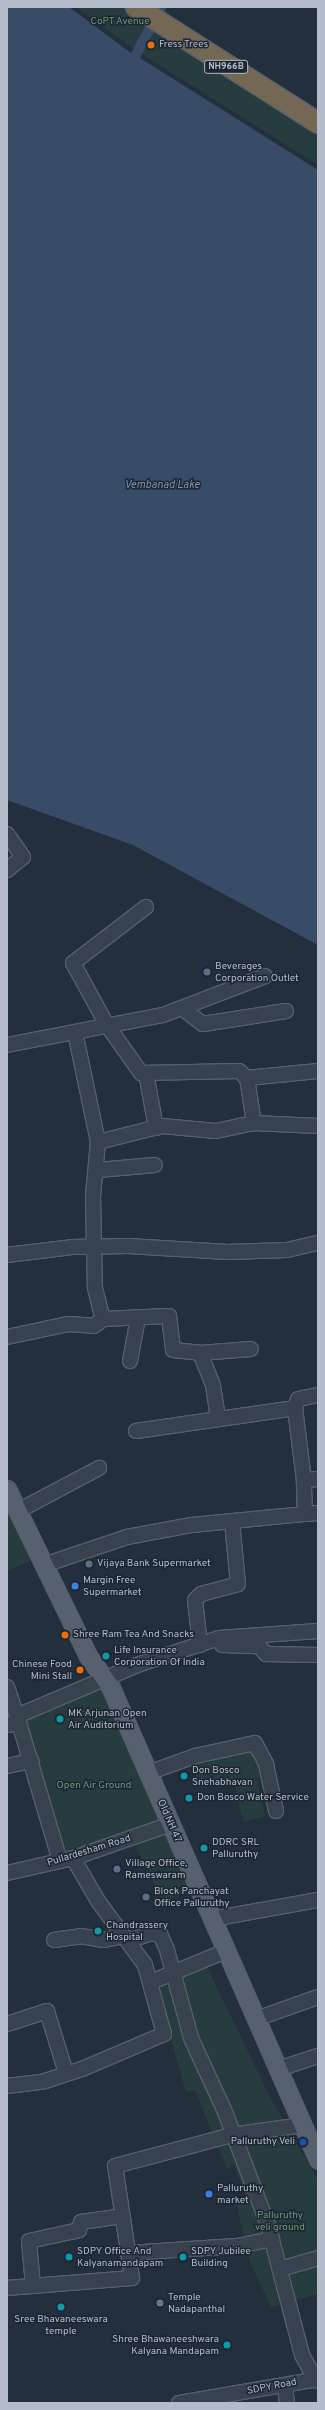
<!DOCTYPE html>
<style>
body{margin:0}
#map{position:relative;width:325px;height:2410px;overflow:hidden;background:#242f3e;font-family:Overpass,sans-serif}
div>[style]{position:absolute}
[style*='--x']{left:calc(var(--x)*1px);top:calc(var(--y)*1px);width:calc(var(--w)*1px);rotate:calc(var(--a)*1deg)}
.green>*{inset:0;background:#263c3f}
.water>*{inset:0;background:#394c67}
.roads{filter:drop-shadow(1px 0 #565f6c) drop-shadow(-1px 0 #565f6c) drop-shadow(0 1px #565f6c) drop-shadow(0 -1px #565f6c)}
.minor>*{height:14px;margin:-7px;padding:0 7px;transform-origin:7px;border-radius:7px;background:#38414e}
.major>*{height:17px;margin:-8.5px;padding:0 8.5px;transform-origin:8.5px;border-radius:8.5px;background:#56606e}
.highway>*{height:20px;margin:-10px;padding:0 10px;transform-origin:10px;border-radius:10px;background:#746855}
.dots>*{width:11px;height:11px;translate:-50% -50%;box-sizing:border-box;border:2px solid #1d2633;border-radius:50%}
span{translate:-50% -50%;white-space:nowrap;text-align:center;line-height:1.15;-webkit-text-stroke:3px #1d2633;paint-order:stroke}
.shield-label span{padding:1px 3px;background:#1d2633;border:1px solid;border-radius:3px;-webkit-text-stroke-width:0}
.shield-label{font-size:9px;color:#b4bcc9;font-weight:700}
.park-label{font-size:10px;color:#6b9a76}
.poi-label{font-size:10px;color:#b4bcc9}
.left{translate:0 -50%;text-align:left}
.right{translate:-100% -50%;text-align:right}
.street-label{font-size:10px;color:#b4bcc9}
.water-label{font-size:11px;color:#7c92b1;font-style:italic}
.frame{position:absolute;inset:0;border:8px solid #b4bcc9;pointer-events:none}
</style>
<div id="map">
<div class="green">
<i style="clip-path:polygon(76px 7px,124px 7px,318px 132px,318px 165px,134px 49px)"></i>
<i style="clip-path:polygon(7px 1501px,37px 1558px,7px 1571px)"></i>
<i style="clip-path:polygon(106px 1686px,167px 1821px,60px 1852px,21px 1718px)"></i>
<i style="clip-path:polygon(254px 1745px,263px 1777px,199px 1787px,190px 1759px)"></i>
<i style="clip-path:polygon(257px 1779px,265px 1816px,243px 1822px,235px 1785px)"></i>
<i style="clip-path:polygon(170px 1826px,199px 1889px,163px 1901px,131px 1838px)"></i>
<i style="clip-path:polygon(206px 1965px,271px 2099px,318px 2180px,318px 2294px,271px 2307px,250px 2262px,236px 2203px,247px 2200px,234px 2165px,227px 2169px,195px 2090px,186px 2092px,155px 1983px)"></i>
</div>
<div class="water">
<i style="clip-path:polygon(7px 7px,69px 7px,131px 53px,155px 7px,167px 7px,140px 58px,318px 170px,318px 945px,133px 845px,7px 800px)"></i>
</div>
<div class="roads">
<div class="minor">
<i style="--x:7;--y:834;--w:28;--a:55"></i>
<i style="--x:23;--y:857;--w:21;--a:141"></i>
<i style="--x:146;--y:907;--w:92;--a:142.5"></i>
<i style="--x:73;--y:963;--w:71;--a:61.3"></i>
<i style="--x:107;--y:1025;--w:59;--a:54.7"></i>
<i style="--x:141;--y:1073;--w:98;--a:-1.2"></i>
<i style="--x:239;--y:1071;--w:11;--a:41"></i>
<i style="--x:247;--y:1078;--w:46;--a:81.2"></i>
<i style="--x:183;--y:1009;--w:25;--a:37"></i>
<i style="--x:203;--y:1024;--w:84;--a:-8.9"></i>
<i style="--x:75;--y:1032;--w:112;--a:78.2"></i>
<i style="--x:98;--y:1142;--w:54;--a:95.3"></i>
<i style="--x:93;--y:1196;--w:92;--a:88.8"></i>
<i style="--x:95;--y:1288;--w:32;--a:76"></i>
<i style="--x:103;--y:1319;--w:66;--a:-2.6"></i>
<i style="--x:169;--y:1316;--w:34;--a:83"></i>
<i style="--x:173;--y:1350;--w:27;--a:6"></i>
<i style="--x:200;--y:1353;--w:35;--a:68"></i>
<i style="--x:213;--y:1386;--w:32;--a:81"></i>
<i style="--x:7;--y:1045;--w:159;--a:-10.9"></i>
<i style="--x:163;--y:1015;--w:109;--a:-20.9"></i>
<i style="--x:146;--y:1073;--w:56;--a:79.7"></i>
<i style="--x:247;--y:1078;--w:71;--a:-5.6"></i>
<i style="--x:98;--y:1142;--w:66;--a:-14"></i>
<i style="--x:162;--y:1126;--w:54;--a:5.3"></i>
<i style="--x:216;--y:1131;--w:39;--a:-12"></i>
<i style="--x:254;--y:1123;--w:64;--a:2.7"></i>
<i style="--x:98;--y:1170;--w:57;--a:-5"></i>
<i style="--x:7;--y:1255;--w:65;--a:-7"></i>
<i style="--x:72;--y:1247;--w:56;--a:-1"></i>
<i style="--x:128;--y:1246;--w:100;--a:3.4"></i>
<i style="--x:228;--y:1252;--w:59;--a:-1.9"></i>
<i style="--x:287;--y:1250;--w:32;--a:-13"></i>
<i style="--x:7;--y:1337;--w:62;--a:-12"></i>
<i style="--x:68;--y:1324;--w:26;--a:4"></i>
<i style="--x:94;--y:1326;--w:11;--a:-38"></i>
<i style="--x:200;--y:1353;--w:51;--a:-4.5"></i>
<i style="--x:130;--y:1361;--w:44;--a:-79.5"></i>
<i style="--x:295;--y:1408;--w:73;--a:82.9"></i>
<i style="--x:136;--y:1431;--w:161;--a:-8.2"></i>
<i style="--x:295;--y:1408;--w:9;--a:-72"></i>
<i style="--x:298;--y:1399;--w:20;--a:-11"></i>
<i style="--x:18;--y:1511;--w:92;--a:-28"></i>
<i style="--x:305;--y:1514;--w:13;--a:-4"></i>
<i style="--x:44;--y:1565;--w:88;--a:-18.6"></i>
<i style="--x:127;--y:1537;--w:66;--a:-10.5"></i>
<i style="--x:192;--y:1525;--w:114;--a:-5.6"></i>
<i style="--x:305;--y:1514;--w:34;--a:-92"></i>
<i style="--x:304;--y:1480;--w:14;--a:-4"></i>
<i style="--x:200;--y:1645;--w:45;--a:-96.3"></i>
<i style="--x:195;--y:1600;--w:8;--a:-45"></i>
<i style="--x:201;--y:1594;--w:38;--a:-15"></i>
<i style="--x:238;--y:1584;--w:62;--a:-95.5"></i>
<i style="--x:222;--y:1645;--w:37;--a:2"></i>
<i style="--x:259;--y:1646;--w:11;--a:49"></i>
<i style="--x:266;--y:1654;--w:52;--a:1.1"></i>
<i style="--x:7;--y:1687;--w:31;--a:71"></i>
<i style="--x:7;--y:1725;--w:12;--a:-9"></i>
<i style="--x:7;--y:1766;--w:25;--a:-12"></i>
<i style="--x:148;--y:1773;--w:50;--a:-19.9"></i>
<i style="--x:195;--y:1756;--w:61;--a:-12.2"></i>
<i style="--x:255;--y:1743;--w:24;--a:62"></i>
<i style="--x:266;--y:1764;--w:48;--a:78"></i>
<i style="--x:60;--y:1861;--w:151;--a:-106.5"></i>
<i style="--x:17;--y:1716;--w:130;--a:-23"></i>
<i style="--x:137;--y:1665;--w:86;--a:-18.2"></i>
<i style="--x:219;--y:1638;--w:99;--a:-4"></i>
<i style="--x:7;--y:1873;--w:68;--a:-12.8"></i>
<i style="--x:73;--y:1858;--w:104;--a:-19.1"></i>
<i style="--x:212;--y:1919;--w:108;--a:-10.2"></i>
<i style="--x:54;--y:1940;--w:27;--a:-8"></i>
<i style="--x:81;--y:1936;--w:23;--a:10"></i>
<i style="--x:104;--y:1940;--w:20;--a:-11"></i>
<i style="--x:129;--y:1941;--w:20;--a:-20"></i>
<i style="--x:148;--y:1934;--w:12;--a:0"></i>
<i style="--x:160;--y:1934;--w:17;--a:66"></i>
<i style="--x:167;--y:1950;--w:91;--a:74.7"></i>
<i style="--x:191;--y:2038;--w:81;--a:65.3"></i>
<i style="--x:225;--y:2112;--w:121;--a:69.2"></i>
<i style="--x:268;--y:2225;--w:134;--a:75.3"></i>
<i style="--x:302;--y:2355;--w:29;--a:61"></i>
<i style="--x:151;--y:1982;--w:81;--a:-22.5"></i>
<i style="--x:256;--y:2019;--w:66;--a:-19.5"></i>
<i style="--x:7;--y:2024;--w:42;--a:-18"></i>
<i style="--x:47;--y:2011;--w:65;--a:73"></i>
<i style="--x:278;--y:2069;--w:42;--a:-18"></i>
<i style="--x:7;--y:2086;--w:38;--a:-7"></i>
<i style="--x:45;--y:2081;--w:39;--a:-18"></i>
<i style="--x:82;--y:2069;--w:89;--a:-23.1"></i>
<i style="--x:164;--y:2034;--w:72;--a:-105.4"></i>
<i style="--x:145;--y:1965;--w:79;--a:-126.3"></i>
<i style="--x:98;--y:1901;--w:50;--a:-120.2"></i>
<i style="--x:128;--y:2253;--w:109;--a:-3.7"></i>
<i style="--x:237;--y:2246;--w:36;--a:-11"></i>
<i style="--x:280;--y:2269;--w:40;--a:-16"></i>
<i style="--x:33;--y:2286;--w:45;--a:-95.1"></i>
<i style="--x:29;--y:2241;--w:51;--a:-12.4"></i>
<i style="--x:79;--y:2230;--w:8;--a:-76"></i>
<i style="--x:81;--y:2222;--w:42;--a:-8.1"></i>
<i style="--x:7;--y:2288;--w:125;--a:-4.6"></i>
<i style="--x:132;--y:2278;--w:113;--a:-98.6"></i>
<i style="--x:115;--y:2166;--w:121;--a:-14.8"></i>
<i style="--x:232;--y:2135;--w:71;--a:-8.1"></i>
<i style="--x:285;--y:2385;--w:18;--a:84"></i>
<i style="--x:179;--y:2403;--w:141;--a:-9.8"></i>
</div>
<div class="major">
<i style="--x:7;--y:1489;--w:186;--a:64.1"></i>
<i style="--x:88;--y:1656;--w:39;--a:54"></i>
<i style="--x:111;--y:1688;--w:515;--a:66.32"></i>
</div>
<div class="highway">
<i style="--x:136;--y:7;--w:216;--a:32.5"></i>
</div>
</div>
<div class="dots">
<i style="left:151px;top:45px;background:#e8710a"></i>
<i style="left:207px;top:972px;background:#5c6f8a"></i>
<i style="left:89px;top:1564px;background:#5c6f8a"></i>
<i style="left:75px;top:1586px;background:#3f7fe0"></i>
<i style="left:65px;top:1635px;background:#e8710a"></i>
<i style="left:106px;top:1656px;background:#0f9aa8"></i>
<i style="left:80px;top:1670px;background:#e8710a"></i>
<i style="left:60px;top:1719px;background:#0f9aa8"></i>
<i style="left:184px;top:1776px;background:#0f9aa8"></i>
<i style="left:189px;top:1798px;background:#0f9aa8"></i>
<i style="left:204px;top:1848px;background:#0f9aa8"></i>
<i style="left:117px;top:1869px;background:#5c6f8a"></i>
<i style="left:146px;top:1897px;background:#5c6f8a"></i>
<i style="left:98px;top:1931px;background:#0f9aa8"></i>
<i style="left:303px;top:2142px;background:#1a4fb4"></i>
<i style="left:209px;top:2194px;background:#3f7fe0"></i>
<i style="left:69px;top:2257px;background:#0f9aa8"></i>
<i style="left:183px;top:2257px;background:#0f9aa8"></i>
<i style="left:160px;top:2303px;background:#6b7280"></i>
<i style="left:61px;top:2307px;background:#0f9aa8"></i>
<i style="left:227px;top:2345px;background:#0f9aa8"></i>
</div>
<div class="shield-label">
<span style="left:226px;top:67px">NH966B</span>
</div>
<div class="park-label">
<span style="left:120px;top:22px">CoPT Avenue</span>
<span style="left:94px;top:1786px">Open Air Ground</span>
<span style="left:280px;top:2221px">Palluruthy<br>veli ground</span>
</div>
<div class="poi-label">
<span class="left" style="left:159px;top:45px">Fress Trees</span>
<span class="left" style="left:215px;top:972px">Beverages<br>Corporation Outlet</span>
<span class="left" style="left:97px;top:1564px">Vijaya Bank Supermarket</span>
<span class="left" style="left:83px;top:1586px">Margin Free<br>Supermarket</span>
<span class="left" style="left:73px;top:1635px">Shree Ram Tea And Snacks</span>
<span class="left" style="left:114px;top:1656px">Life Insurance<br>Corporation Of India</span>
<span class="right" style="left:72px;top:1670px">Chinese Food<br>Mini Stall</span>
<span class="left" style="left:68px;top:1719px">MK Arjunan Open<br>Air Auditorium</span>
<span class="left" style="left:192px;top:1776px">Don Bosco<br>Snehabhavan</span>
<span class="left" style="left:197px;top:1798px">Don Bosco Water Service</span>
<span class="left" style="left:212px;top:1848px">DDRC SRL<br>Palluruthy</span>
<span class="left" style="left:125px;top:1869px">Village Office,<br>Rameswaram</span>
<span class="left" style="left:154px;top:1897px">Block Panchayat<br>Office Palluruthy</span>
<span class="left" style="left:106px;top:1931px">Chandrassery<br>Hospital</span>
<span class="right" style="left:295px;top:2142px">Palluruthy Veli</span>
<span class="left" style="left:217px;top:2194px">Palluruthy<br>market</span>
<span class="left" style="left:77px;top:2257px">SDPY Office And<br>Kalyanamandapam</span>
<span class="left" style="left:191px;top:2257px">SDPY Jubilee<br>Building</span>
<span class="left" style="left:168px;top:2303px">Temple<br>Nadapanthal</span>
<span style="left:61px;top:2325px">Sree Bhavaneeswara<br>temple</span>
<span class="right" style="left:219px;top:2345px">Shree Bhawaneeshwara<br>Kalyana Mandapam</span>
</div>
<div class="street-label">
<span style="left:169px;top:1821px;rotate:66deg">Old NH 47</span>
<span style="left:89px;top:1851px;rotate:-17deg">Pullardesham Road</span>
<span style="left:272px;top:2387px;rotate:-11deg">SDPY Road</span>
</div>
<div class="water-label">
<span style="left:162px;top:485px">Vembanad Lake</span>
</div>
<div class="frame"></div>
</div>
